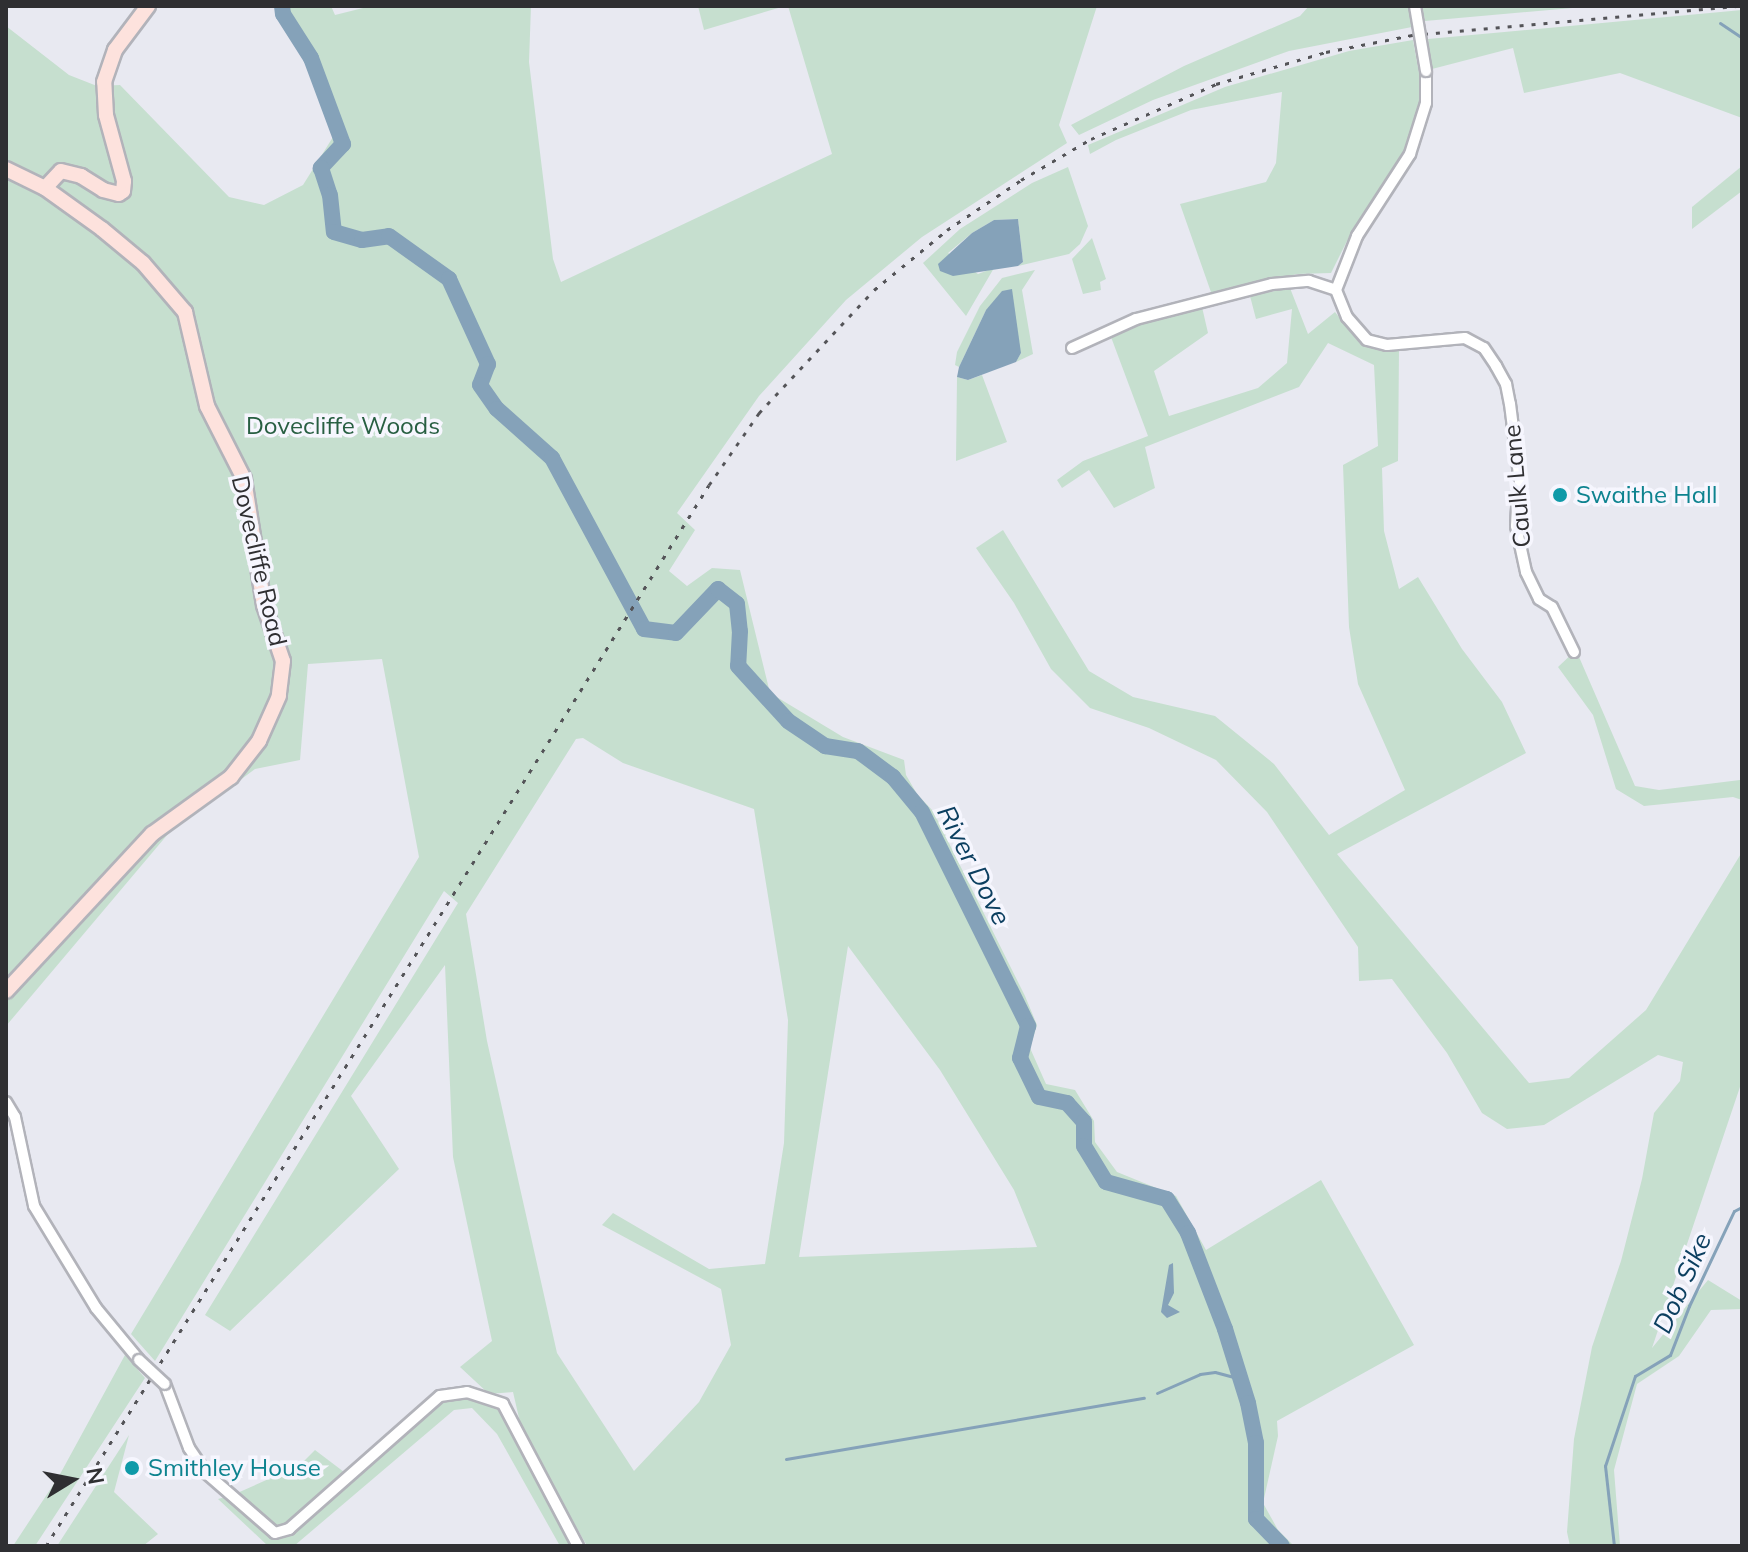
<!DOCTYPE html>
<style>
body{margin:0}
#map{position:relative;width:1748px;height:1552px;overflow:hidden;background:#e8e9f1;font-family:Mulish,sans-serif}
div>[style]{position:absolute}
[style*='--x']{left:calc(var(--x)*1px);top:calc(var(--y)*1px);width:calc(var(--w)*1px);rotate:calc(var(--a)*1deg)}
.green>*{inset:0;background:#c6dfcf}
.water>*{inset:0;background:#85a2b9}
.stream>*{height:3px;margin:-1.5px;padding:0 1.5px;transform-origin:1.5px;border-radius:1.5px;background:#85a2b9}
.river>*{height:16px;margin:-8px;padding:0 8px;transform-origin:8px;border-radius:8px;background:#85a2b9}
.roads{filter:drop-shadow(2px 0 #b2b3ba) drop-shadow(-2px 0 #b2b3ba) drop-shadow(0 2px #b2b3ba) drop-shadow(0 -2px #b2b3ba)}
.street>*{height:10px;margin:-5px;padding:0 5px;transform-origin:5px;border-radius:5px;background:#fff}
.secondary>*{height:14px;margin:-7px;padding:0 7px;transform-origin:7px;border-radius:7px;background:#fde2dd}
.rail>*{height:3px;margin-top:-1.5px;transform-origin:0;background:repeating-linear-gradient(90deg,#545458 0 4px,transparent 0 12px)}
.bridges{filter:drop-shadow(2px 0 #b2b3ba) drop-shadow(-2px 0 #b2b3ba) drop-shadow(0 2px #b2b3ba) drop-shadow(0 -2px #b2b3ba)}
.street-bridge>*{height:10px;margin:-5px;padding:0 5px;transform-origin:5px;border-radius:5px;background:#fff}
.dots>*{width:22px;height:22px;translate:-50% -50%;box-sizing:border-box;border:4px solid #f6f6fe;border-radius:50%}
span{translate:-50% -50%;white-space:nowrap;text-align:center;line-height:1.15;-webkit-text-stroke:7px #f6f6fe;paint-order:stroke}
.park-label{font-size:24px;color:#285f42}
.street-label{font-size:24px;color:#2f2f32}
.culture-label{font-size:24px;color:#0d838f}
.left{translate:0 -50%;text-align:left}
.water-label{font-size:26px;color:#0c3f60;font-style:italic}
.frame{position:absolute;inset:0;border:8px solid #2f2f32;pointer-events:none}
.north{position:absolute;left:32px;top:1440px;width:80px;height:80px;-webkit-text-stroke:6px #f6f6fe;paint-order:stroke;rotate:80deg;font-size:22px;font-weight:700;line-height:32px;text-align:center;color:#2f2f32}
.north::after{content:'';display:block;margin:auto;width:28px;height:36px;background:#2f2f32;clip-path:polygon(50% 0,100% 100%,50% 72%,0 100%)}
</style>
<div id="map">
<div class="green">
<i style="clip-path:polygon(evenodd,277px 6px,331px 6px,335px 15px,371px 6px,531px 6px,529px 62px,553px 259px,561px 282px,832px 154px,788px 6px,1097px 6px,1059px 125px,1067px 143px,922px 237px,846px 300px,759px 396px,677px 513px,695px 530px,669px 571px,687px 586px,712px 568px,740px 570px,770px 693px,843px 737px,904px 760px,906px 775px,917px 794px,933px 811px,1025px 996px,1037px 1025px,1030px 1048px,1046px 1084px,1075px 1090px,1094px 1121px,1095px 1142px,1117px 1172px,1176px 1196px,1206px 1250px,1321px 1180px,1414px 1345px,1277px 1421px,1278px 1436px,1263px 1503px,1278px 1530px,1294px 1546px,587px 1546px,522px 1431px,513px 1392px,489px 1394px,460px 1367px,492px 1341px,453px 1157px,445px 965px,351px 1096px,399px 1169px,230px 1331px,205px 1315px,458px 903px,444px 891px,155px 1361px,131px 1334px,419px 857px,382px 659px,308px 664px,300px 760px,255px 769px,168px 834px,6px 1026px,6px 26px,69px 75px,97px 86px,120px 85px,229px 197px,264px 205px,303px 185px,333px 137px,308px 62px,281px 18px,277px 6px,583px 738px,623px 763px,754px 809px,788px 1020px,784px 1143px,765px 1264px,709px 1269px,613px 1213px,602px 1225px,721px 1289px,731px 1345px,699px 1402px,634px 1471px,557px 1353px,487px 1041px,466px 914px,576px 739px,583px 738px,277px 6px,848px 946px,940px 1070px,1014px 1190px,1037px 1247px,799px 1257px,848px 946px)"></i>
<i style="clip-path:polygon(698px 6px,785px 6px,704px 30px)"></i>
<i style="clip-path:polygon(1309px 6px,1409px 6px,1412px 27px,1289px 51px,1153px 100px,1079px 135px,1071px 125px,1184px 66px,1300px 16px)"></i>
<i style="clip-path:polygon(1422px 6px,1595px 6px,1425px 21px)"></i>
<i style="clip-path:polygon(1742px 10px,1742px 118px,1620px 73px,1524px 93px,1513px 48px,1432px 69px,1428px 39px)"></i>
<i style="clip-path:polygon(1413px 40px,1419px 73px,1419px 112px,1408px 147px,1353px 229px,1331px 273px,1297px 274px,1212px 295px,1180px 204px,1266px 182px,1276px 163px,1282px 92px,1191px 110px,1116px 140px,1090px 154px,1088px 145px,1225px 87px,1349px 51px)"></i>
<i style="clip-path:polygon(1742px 166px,1742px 191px,1692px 229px,1692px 207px)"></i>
<i style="clip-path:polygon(1068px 167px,1088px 226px,1080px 244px,1069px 254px,1018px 266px,1023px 262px,1018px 219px,994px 220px,972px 233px,948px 253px,978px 274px,994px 268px,966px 316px,923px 263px,960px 229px,1032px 183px)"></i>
<i style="clip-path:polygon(1092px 238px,1106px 279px,1100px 282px,1101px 290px,1083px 294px,1072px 259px)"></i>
<i style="clip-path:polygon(1035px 270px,1022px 290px,1033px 354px,1016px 362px,1021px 353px,986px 310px,959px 367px,955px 365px,957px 352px,980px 306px,1002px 278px)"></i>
<i style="clip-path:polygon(1290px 288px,1308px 334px,1335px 312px,1357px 340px,1381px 351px,1399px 350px,1398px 461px,1382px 468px,1384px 531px,1399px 589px,1418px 577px,1462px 649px,1502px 702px,1526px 753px,1337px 854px,1529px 1083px,1569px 1078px,1646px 1010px,1742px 852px,1742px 1081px,1652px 1348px,1708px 1280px,1742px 1301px,1742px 1309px,1711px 1310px,1679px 1356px,1637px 1384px,1614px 1470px,1620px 1546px,1570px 1546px,1567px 1532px,1574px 1439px,1592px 1347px,1621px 1261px,1642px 1179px,1654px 1113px,1680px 1081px,1683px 1062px,1658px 1055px,1544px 1125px,1507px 1129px,1482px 1113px,1447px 1053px,1392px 979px,1359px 981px,1358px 947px,1267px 812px,1216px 760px,1149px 728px,1090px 708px,1051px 669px,1014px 603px,976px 548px,1003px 530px,1089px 671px,1133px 697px,1215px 716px,1274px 764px,1329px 835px,1405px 790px,1358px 684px,1349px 627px,1343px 465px,1378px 446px,1374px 365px,1328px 343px,1299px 387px,1145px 447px,1155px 488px,1114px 508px,1089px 470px,1062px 488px,1057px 480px,1083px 461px,1148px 436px,1111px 337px,1139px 324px,1202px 307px,1208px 333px,1154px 371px,1169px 416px,1258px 388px,1287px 363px,1292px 309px,1256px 319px,1250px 296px)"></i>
<i style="clip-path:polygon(982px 375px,1007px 442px,956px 461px,957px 377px,968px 380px)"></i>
<i style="clip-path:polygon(1576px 650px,1635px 786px,1659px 790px,1740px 780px,1742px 800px,1733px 797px,1644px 806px,1616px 789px,1593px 715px,1558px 667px)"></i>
<i style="clip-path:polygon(125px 1355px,145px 1378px,35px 1546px,13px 1546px,59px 1476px)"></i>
<i style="clip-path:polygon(467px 1397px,500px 1408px,574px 1546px,560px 1546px,497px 1434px,472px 1408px,454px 1410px,294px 1546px,268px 1546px,218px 1499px,229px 1496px,276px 1536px,291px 1533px,443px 1402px)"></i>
<i style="clip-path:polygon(129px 1435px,114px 1492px,158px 1534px,143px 1546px,57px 1546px)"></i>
<i style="clip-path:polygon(315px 1450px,344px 1472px,286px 1525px,276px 1527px,235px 1494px,300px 1465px)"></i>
</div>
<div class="water">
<i style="clip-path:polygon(1018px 219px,1023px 262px,1018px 266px,953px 276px,940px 271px,938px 264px,972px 233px,994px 220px)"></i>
<i style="clip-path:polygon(1012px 289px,1021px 353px,1016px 362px,968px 380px,957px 377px,959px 367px,986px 310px,1002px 291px)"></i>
<i style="clip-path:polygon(1173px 1263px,1174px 1293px,1168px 1305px,1180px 1312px,1167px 1318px,1161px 1312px,1169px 1265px)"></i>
</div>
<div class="stream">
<i style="--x:1720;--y:23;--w:27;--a:34"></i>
<i style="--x:1157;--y:1393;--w:47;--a:-23.8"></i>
<i style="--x:1200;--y:1374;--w:15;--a:-8"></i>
<i style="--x:1215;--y:1372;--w:27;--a:15"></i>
<i style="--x:786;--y:1459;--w:363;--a:-9.7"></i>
<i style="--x:1614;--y:1546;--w:81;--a:-96.4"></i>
<i style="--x:1605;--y:1466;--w:95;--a:-71.6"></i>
<i style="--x:1635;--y:1376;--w:41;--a:-31"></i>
<i style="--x:1670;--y:1355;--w:53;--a:-68.8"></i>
<i style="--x:1689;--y:1306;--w:105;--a:-64.7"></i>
<i style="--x:1734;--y:1211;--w:9;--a:-27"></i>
</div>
<div class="river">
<i style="--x:282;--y:6;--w:8;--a:83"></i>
<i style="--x:283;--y:14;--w:52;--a:57.5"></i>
<i style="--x:311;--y:58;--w:92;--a:69.6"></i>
<i style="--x:343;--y:144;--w:33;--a:133"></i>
<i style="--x:321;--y:168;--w:28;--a:72"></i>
<i style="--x:330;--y:195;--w:37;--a:84"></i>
<i style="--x:334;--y:232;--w:29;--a:16"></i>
<i style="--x:362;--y:240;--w:27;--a:-8"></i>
<i style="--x:389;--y:236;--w:74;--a:35.6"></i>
<i style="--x:449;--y:279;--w:94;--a:65.4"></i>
<i style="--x:488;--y:364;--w:22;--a:111"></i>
<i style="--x:480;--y:385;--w:29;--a:55"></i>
<i style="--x:497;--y:409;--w:74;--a:41.7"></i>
<i style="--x:552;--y:458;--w:194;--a:61.7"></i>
<i style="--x:644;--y:629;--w:32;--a:7"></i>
<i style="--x:676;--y:633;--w:61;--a:-46.3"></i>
<i style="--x:718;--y:589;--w:24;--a:38"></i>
<i style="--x:737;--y:604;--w:27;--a:84"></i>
<i style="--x:740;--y:631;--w:35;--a:93"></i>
<i style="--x:738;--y:666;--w:74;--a:47.7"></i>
<i style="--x:788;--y:721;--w:45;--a:34"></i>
<i style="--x:825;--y:746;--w:33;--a:9"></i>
<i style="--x:858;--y:751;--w:44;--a:36.6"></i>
<i style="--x:893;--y:777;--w:45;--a:50.4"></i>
<i style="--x:922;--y:812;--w:239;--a:63.6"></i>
<i style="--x:1028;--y:1026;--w:33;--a:104"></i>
<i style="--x:1020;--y:1058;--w:43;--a:64"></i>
<i style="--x:1039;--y:1097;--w:29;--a:12"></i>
<i style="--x:1067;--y:1103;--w:25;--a:48"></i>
<i style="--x:1084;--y:1122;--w:24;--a:90"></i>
<i style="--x:1084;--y:1146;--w:42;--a:58.6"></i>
<i style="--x:1106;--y:1182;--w:63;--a:15.6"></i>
<i style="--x:1167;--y:1199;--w:40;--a:58"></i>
<i style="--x:1188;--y:1233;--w:103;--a:68.9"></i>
<i style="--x:1225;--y:1329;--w:77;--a:72.7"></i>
<i style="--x:1248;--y:1403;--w:41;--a:78.7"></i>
<i style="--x:1256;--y:1443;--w:76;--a:90"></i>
<i style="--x:1256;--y:1519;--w:37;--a:46"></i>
</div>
<div class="roads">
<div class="street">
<i style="--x:1336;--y:290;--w:29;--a:68"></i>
<i style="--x:1347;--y:317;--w:30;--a:49"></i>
<i style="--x:1367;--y:340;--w:21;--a:14"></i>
<i style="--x:1387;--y:345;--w:78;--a:-5.1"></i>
<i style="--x:1465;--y:338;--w:21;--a:28"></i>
<i style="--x:1484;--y:348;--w:22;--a:56"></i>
<i style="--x:1496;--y:366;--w:21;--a:61"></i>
<i style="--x:1506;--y:384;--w:20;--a:79"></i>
<i style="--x:1510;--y:404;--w:96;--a:82.8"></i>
<i style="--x:1522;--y:499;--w:9;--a:122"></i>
<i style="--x:1517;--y:507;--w:19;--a:93"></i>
<i style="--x:1516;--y:526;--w:47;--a:77.7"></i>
<i style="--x:1526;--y:572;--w:30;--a:64"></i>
<i style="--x:1539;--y:599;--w:15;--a:32"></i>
<i style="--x:1552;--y:607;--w:50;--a:63.9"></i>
<i style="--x:1336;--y:290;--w:58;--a:-68.7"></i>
<i style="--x:1357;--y:236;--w:98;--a:-57.1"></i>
<i style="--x:1410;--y:154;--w:53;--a:-72.6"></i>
<i style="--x:1426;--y:103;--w:32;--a:-90"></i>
<i style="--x:1072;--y:348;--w:70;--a:-24.4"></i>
<i style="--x:1136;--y:319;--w:140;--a:-14.4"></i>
<i style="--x:1272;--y:284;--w:37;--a:-5"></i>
<i style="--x:1309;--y:281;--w:28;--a:18"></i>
<i style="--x:6;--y:1102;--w:17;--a:59"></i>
<i style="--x:15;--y:1117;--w:91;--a:77.9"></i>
<i style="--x:34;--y:1206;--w:119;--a:58.7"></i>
<i style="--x:96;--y:1308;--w:67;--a:50.4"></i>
<i style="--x:165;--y:1384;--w:68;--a:69.4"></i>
<i style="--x:189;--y:1448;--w:30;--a:56"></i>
<i style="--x:206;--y:1473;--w:91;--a:41"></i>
<i style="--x:275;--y:1533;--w:15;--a:-16"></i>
<i style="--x:289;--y:1529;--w:201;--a:-41.4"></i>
<i style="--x:440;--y:1396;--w:27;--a:-8"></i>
<i style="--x:467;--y:1392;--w:38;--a:18"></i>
<i style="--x:503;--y:1404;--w:161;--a:62.2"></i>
</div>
<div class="secondary">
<i style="--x:6;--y:169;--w:43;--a:26"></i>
<i style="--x:45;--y:188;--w:70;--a:35.7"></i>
<i style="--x:102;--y:229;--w:53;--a:39.7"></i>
<i style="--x:143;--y:263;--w:65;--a:49.4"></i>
<i style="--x:185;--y:312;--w:97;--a:76.8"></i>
<i style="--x:207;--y:406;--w:82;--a:63.1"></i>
<i style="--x:244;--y:479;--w:128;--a:81"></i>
<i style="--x:264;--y:605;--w:59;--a:71.3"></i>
<i style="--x:283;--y:661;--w:35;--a:97"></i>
<i style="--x:279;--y:696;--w:49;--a:114"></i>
<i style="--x:259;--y:741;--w:46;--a:127.9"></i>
<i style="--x:231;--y:777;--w:97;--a:144.2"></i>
<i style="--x:152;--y:834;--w:214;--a:132.9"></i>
<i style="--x:45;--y:188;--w:23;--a:-47"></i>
<i style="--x:61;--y:171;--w:21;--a:14"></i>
<i style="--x:81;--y:176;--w:26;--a:32"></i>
<i style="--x:103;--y:190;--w:16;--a:14"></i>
<i style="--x:119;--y:194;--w:5;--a:-37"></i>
<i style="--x:123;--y:191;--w:10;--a:-84"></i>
<i style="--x:124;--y:181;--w:68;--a:-105.3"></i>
<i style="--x:106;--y:115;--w:33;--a:-93"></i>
<i style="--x:104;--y:82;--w:34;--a:-71"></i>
<i style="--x:115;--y:50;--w:55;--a:-53.1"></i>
</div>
</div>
<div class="rail">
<i style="--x:46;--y:1546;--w:1251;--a:-58"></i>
<i style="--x:709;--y:485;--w:88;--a:-55.2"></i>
<i style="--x:759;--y:413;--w:168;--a:-46.9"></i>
<i style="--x:874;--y:290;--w:94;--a:-39.4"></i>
<i style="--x:947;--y:230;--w:89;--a:-34"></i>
<i style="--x:1021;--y:180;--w:81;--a:-30.4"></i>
<i style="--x:1091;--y:139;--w:137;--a:-23.7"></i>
<i style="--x:1216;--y:84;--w:115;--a:-16.2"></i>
<i style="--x:1326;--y:52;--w:88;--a:-11.2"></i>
<i style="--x:1412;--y:35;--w:326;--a:-5.1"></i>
</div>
<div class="bridges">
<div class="street-bridge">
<i style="--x:1415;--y:6;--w:66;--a:80.4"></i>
<i style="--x:139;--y:1360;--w:35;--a:43"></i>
</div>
</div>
<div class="dots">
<i style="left:1560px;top:495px;background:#0f9aa8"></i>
<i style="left:132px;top:1468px;background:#0f9aa8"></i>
</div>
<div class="park-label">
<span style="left:343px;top:426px">Dovecliffe Woods</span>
</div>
<div class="street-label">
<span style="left:1517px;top:486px;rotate:-95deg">Caulk Lane</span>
<span style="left:259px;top:561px;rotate:77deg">Dovecliffe Road</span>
</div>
<div class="culture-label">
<span class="left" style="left:1576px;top:495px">Swaithe Hall</span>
<span class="left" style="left:148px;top:1468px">Smithley House</span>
</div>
<div class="water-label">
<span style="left:974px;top:865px;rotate:63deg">River Dove</span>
<span style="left:1682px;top:1283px;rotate:-66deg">Dob Sike</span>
</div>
<div class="frame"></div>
<div class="north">N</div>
</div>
